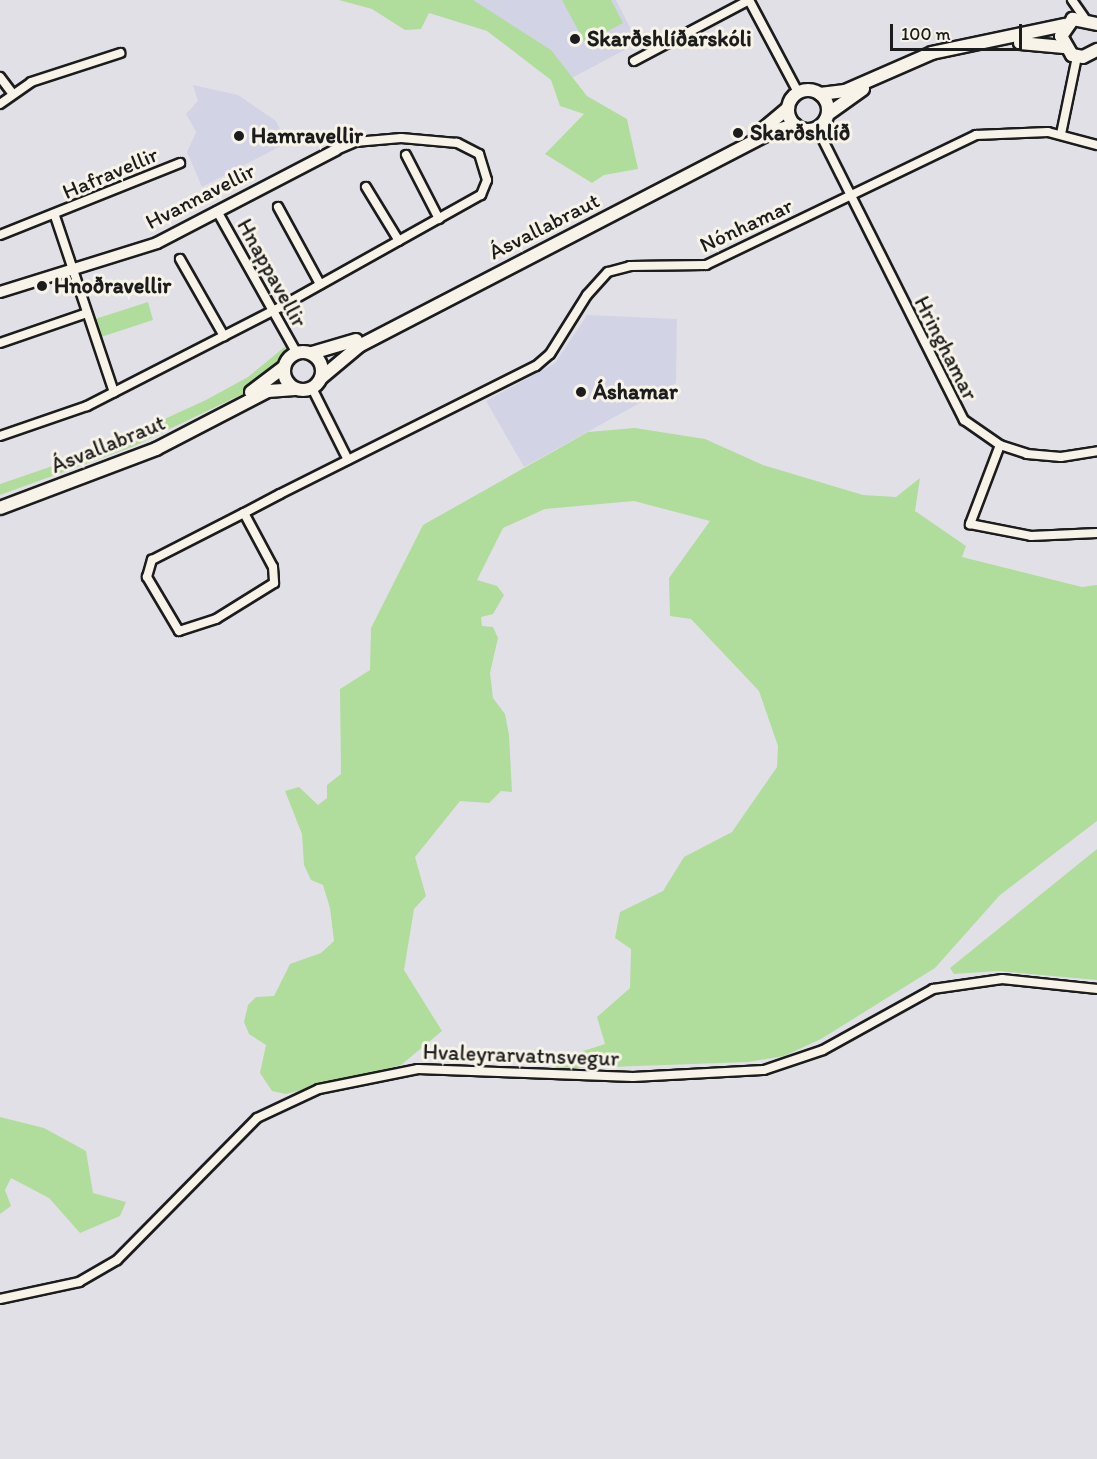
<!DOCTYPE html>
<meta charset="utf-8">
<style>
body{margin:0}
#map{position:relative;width:1097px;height:1459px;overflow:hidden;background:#e2e0e7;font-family:Itim,sans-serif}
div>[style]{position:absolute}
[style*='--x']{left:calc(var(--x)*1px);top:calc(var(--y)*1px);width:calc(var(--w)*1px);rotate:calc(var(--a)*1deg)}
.built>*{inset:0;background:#d3d3e6}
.green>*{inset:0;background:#b0dd9b}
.roads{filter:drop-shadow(2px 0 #1c1c1c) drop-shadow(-2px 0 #1c1c1c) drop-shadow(0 2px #1c1c1c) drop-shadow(0 -2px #1c1c1c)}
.minor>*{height:8px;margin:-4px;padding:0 4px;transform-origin:4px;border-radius:4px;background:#f7f3e8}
.tertiary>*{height:10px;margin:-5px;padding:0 5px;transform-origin:5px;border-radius:5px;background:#f7f3e8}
.secondary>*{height:12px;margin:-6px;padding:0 6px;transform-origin:6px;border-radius:6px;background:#f7f3e8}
.secondary>.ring{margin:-6px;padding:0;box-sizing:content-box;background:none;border:12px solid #f7f3e8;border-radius:50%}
.dots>*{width:16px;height:16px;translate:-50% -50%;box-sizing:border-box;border:3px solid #f7f3e8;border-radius:50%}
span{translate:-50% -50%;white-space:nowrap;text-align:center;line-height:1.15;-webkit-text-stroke:6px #f7f3e8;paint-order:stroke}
.poi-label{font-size:22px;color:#1c1c1c;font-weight:700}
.left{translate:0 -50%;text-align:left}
.street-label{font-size:22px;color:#1c1c1c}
.scale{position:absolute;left:890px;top:24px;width:132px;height:27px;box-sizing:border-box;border:3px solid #1c1c1c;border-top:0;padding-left:8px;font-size:18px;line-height:21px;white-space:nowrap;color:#1c1c1c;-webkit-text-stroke:4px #f7f3e8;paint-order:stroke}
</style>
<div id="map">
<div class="built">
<i style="clip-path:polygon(420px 0,616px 0,638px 43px,564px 82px,508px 35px)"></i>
<i style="clip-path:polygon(193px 85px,238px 95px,276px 121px,287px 143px,202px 187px,187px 152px,196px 132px,186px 114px,198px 101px)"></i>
<i style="clip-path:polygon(587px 315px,677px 319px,676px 383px,524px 467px,486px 401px,555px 363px)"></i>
</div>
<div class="green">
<i style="clip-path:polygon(339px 0,473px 0,551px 50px,587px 96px,627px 119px,638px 169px,604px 175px,592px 183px,545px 154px,584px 114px,560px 106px,551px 80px,487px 31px,429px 13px,421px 29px,405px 30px,372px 9px)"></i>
<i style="clip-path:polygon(562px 0,611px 0,623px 23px,585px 43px)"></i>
<i style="clip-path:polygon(148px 302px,153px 320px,101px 337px,95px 319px)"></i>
<i style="clip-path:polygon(287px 345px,277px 368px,253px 389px,132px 447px,0 495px,0 484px,88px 454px,206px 400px,248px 377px)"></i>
<i style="clip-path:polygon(635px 428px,705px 439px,763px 465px,863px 495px,896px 497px,920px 478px,915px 511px,966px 546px,962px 557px,1082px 587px,1097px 585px,1097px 821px,1000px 895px,935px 968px,821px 1039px,784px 1056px,748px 1062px,554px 1069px,558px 1059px,605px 1044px,597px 1017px,630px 988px,631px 949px,615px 938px,620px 912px,663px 891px,684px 857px,732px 832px,777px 767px,778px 746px,759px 691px,691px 619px,670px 616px,669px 578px,710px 521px,634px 501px,545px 509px,503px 528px,477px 580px,497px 586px,504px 595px,493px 614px,481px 617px,482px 626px,493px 627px,498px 638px,490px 673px,493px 698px,505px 714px,509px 735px,512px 792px,501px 791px,489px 803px,460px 801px,415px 857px,426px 896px,414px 909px,404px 970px,442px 1031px,401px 1065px,286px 1094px,272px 1091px,260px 1073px,266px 1045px,249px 1034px,244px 1022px,248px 1005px,256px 997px,274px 996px,290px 964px,321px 953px,334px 941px,330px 908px,323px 885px,311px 880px,304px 865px,302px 834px,285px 791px,299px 787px,318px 805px,327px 798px,327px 785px,341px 774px,340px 689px,370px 670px,371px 628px,423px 525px,588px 432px)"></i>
<i style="clip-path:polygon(1097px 849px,1097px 980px,998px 971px,954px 974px,950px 968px)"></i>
<i style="clip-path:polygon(0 1117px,44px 1128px,86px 1151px,93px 1193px,126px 1202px,120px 1216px,80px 1233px,49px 1198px,11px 1178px,5px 1190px,11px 1206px,0 1214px)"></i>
</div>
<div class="roads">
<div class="minor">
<i style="--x:749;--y:0;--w:104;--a:62"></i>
<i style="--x:1072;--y:0;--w:21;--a:55"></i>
<i style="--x:634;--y:61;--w:130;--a:-27.9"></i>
<i style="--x:0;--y:77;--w:21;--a:53"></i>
<i style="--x:0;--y:104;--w:38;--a:-35"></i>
<i style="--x:31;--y:82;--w:94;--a:-18"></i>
<i style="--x:817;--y:128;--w:327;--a:63.3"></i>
<i style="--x:964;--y:420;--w:44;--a:34.8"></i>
<i style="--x:1000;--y:445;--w:28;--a:18"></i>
<i style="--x:1027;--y:454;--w:34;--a:5"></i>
<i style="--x:1061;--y:457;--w:36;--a:-9"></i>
<i style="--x:1061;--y:134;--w:79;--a:-78.3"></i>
<i style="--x:406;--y:155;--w:72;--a:62.7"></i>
<i style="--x:366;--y:187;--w:63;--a:58.6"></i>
<i style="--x:278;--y:207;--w:88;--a:61.4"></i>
<i style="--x:217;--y:211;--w:162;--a:60.7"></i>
<i style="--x:55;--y:216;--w:186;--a:71.5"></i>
<i style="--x:0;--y:235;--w:194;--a:-21.8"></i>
<i style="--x:180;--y:259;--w:89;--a:60.3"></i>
<i style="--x:0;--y:343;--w:92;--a:-19"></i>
<i style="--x:312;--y:388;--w:80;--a:63.4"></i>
<i style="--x:0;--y:436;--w:92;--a:-19"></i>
<i style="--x:87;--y:406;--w:219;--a:-27.1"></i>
<i style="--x:282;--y:306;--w:228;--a:-29.2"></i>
<i style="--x:481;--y:195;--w:16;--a:-68"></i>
<i style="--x:487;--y:180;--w:27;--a:-107"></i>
<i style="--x:479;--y:154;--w:25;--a:-153"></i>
<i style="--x:457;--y:143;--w:56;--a:-174.9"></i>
<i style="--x:401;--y:138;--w:46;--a:175"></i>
<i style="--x:355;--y:142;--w:21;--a:157"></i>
<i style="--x:1000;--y:445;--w:85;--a:110.8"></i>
<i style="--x:970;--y:524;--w:62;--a:11.1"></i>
<i style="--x:1031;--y:536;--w:66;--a:-2.6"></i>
<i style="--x:244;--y:513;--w:61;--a:61.8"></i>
<i style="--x:273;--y:567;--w:16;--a:86"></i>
<i style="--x:274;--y:583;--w:68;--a:148.2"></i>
<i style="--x:216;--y:619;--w:39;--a:162"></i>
<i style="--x:179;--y:631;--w:63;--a:-120.7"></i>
<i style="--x:147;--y:577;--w:18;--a:-74"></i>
<i style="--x:152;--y:560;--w:103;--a:-27.1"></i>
<i style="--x:244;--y:513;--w:41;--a:-27.8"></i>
<i style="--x:280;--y:494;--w:286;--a:-26.6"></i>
<i style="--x:536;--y:366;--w:18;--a:-41"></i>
<i style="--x:550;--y:354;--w:70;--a:-57.9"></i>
<i style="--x:587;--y:295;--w:31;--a:-48"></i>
<i style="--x:608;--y:272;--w:23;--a:-15"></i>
<i style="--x:630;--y:266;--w:76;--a:-0.8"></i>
<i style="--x:706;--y:265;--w:300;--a:-25.7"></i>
<i style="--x:976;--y:135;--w:72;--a:-2.4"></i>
<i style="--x:1048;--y:132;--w:51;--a:14.9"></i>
<i style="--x:0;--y:1299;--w:81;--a:-12.1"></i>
<i style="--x:79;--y:1282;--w:44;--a:-30.1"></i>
<i style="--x:117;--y:1260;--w:199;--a:-45.4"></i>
<i style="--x:257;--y:1118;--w:68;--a:-25.1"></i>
<i style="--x:319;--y:1089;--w:101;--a:-11.4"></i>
<i style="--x:418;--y:1069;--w:215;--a:2.1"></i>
<i style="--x:633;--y:1077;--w:131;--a:-3.1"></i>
<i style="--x:764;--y:1070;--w:62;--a:-18.7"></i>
<i style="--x:823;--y:1050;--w:126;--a:-29"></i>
<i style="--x:933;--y:989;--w:70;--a:-8.2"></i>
<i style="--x:1002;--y:979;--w:96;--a:6"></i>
</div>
<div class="tertiary">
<i style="--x:0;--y:292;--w:164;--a:-17.3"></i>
<i style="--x:157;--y:243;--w:202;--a:-27.5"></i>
</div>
<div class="secondary">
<i style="--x:1097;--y:24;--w:25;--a:-168"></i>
<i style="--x:1073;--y:19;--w:21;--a:125"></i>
<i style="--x:1061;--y:36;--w:22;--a:60"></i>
<i style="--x:1072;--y:55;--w:11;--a:10"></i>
<i style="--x:1083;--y:57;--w:16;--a:-27"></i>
<i style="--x:1020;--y:43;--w:44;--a:5.2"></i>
<i class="ring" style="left:788px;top:90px;width:28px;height:28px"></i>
<i style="--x:820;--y:94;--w:25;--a:-7"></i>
<i style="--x:845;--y:91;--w:95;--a:-23.6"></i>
<i style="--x:932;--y:53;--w:136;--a:-11.9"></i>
<i style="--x:828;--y:114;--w:43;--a:-35.5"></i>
<i style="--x:763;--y:129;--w:33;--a:-40"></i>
<i class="ring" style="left:284px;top:352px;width:26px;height:26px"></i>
<i style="--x:312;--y:353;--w:46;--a:-16.5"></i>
<i style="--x:321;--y:378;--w:50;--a:-40.1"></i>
<i style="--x:359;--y:346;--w:466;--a:-27.4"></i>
<i style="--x:773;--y:131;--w:23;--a:-15"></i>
<i style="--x:251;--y:392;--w:41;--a:-37.1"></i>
<i style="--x:0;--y:508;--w:167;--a:-20.7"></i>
<i style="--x:156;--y:449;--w:126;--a:-27.4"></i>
<i style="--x:268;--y:391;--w:27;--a:-4"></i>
</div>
</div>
<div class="dots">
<i style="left:575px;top:39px;background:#1c1c1c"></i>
<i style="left:738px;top:133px;background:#1c1c1c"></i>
<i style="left:239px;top:136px;background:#1c1c1c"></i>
<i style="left:42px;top:286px;background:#1c1c1c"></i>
<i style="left:581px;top:392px;background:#1c1c1c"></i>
</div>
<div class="poi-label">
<span class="left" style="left:587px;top:39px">Skarðshlíðarskóli</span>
<span class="left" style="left:750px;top:133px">Skarðshlíð</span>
<span class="left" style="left:251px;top:136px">Hamravellir</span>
<span class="left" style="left:54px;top:286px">Hnoðravellir</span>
<span class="left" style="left:593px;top:392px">Áshamar</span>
</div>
<div class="street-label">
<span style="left:110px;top:173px;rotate:-23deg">Hafravellir</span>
<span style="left:200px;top:196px;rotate:-27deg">Hvannavellir</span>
<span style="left:746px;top:225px;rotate:-25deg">Nónhamar</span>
<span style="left:544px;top:226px;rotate:-27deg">Ásvallabraut</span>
<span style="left:272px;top:273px;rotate:61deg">Hnappavellir</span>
<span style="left:946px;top:348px;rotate:63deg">Hringhamar</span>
<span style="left:108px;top:444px;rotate:-22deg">Ásvallabraut</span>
<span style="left:521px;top:1055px;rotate:2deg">Hvaleyrarvatnsvegur</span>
</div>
<div class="scale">100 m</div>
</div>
